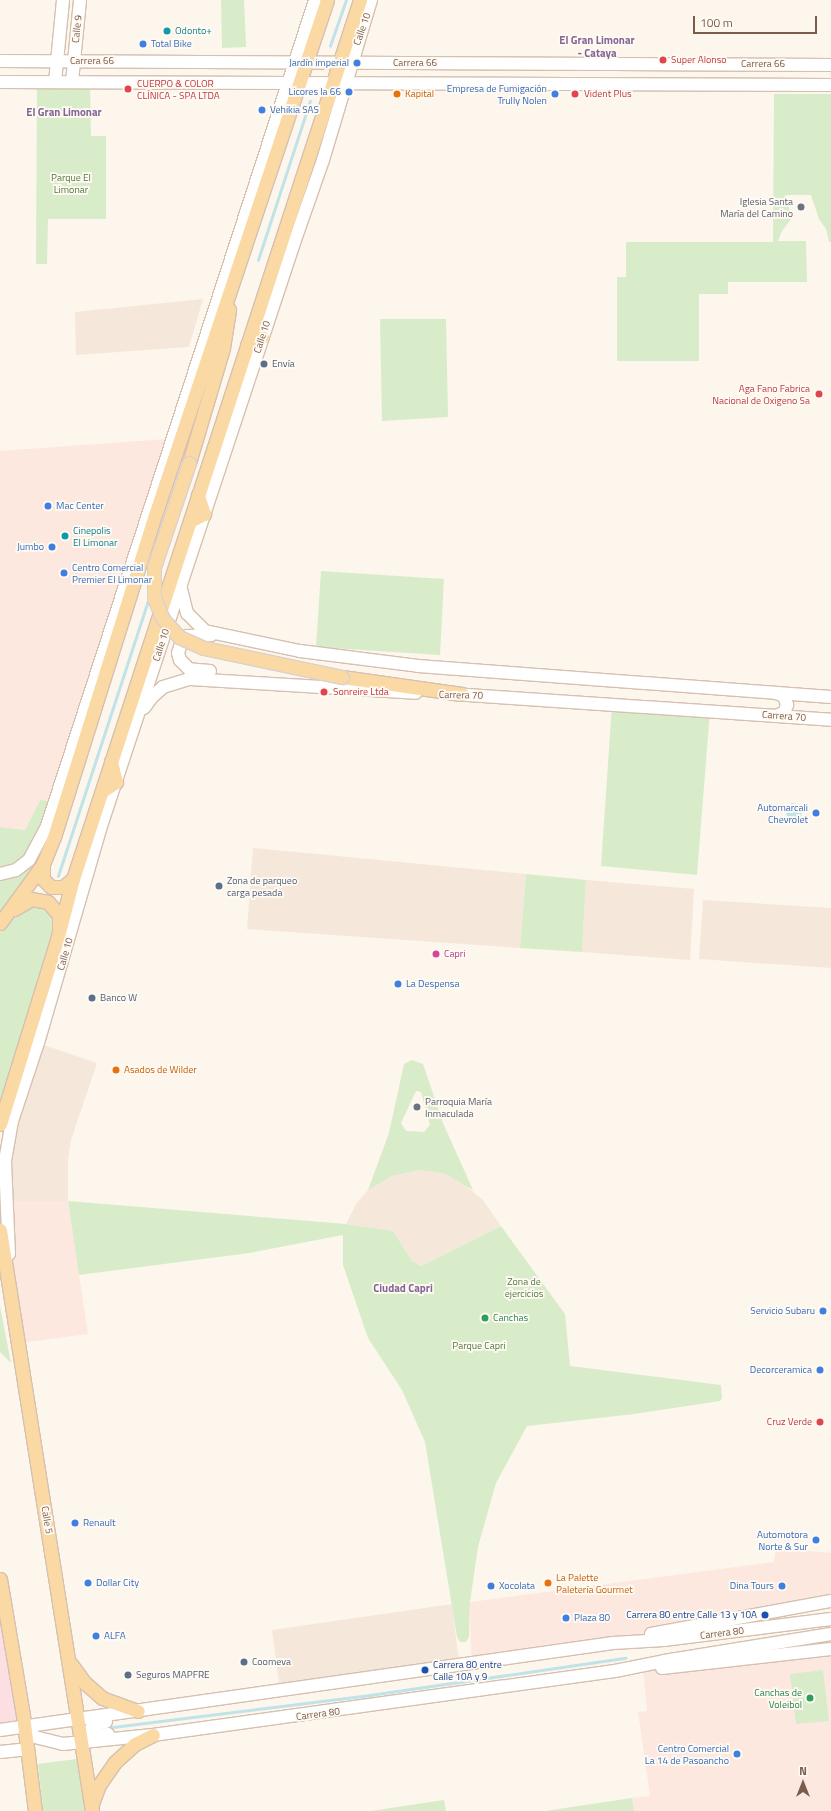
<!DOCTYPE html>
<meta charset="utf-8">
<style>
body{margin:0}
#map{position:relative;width:831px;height:1811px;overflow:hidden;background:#fdf6ec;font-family:"Titillium Web",sans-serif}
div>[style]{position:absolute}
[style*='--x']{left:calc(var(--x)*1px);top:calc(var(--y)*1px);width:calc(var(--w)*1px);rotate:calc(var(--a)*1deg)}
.residential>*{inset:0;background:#f5e8da}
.commercial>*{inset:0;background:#fde8e0}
.medical>*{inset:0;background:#fbdfe3}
.green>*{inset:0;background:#d8ecc9}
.water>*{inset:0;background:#bfe3e8}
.stream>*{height:2.5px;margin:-1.25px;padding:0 1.25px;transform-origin:1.25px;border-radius:1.25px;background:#bfe3e8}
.roads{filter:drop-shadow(1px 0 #d6c0b0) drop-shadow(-1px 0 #d6c0b0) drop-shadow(0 1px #d6c0b0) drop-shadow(0 -1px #d6c0b0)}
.secondary>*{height:12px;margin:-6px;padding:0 6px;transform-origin:6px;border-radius:6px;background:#fff}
.primary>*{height:13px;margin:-6.5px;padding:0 6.5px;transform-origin:6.5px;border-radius:6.5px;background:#fbd9a5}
.bridges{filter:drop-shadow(1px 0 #dad1cd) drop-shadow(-1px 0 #dad1cd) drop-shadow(0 1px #dad1cd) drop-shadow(0 -1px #dad1cd)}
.primary-bridge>*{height:13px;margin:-6.5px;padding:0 6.5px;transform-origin:6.5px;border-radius:6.5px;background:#fbd9a5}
.dots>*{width:11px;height:11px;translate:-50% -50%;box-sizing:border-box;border:2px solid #fffaf3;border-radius:50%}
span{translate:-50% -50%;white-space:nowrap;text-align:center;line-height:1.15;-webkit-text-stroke:3.5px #fffaf3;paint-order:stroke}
.street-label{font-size:10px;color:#7a5c4d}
.culture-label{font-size:10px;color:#0d838f}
.left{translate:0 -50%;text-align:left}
.shop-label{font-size:10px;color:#366cbe}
.right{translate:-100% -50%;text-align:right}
.health-label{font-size:10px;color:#be3a42}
.food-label{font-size:10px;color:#c56008}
.park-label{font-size:10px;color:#537a41}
.worship-label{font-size:10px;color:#5b616d}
.service-label{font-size:10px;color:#4e5e75}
.hotel-label{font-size:10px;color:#b23c85}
.leisure-label{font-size:10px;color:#27864d}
.transit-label{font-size:10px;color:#164399}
.neighbourhood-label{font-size:11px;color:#846695;font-weight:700}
.north{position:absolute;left:783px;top:1763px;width:40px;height:40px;-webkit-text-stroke:3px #fffaf3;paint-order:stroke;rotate:0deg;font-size:11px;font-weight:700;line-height:16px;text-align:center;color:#7a5c4d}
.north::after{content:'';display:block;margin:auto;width:14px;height:18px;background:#7a5c4d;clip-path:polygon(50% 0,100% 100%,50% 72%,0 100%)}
.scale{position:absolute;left:693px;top:16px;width:124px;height:18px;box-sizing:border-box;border:2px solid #7a5c4d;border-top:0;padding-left:5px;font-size:12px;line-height:14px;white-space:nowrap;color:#7a5c4d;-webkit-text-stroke:3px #fffaf3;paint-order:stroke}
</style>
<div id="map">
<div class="residential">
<i style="clip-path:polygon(203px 299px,189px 347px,76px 355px,75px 312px)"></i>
<i style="clip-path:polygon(253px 848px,526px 874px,520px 948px,247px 929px)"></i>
<i style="clip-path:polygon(586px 880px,694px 889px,690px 960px,582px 952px)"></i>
<i style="clip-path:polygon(703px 900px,831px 908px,831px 968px,699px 959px)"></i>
<i style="clip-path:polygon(38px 1043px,97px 1063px,71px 1140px,68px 1160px,68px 1201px,5px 1201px,5px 1161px)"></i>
<i style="clip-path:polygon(419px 1170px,446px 1174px,459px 1180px,483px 1200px,501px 1226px,422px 1266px,412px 1261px,393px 1231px,346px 1224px,356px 1204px,368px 1190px,392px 1176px)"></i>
<i style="clip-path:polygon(452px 1604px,459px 1662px,280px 1691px,272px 1630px)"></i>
</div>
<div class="commercial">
<i style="clip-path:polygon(167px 439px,55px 802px,40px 800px,25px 830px,0 827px,0 451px)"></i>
<i style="clip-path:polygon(5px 1201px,68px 1201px,88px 1334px,20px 1343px)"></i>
<i style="clip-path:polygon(776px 1548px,831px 1553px,831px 1601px,613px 1643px,475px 1658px,471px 1654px,470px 1602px,774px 1562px)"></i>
<i style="clip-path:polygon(831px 1649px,831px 1811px,634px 1811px,632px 1798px,650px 1796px,638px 1712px,647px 1711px,643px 1670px)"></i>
</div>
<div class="medical">
<i style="clip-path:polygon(0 1579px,24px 1727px,0 1730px)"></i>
</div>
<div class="green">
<i style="clip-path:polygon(221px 0,244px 0,246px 47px,222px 48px)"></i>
<i style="clip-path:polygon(37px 82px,90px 82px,91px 136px,106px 136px,106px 219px,48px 219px,47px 264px,36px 264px)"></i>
<i style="clip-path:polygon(774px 94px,831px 94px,831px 242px,829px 242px,826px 229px,819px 219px,811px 195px,785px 195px,792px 218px,782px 231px,778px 241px,806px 241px,807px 282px,728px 282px,728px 294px,699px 294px,699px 361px,617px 361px,617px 277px,626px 277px,626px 242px,773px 242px)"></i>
<i style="clip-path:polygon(380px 319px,446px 319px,448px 417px,382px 421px)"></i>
<i style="clip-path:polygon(321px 571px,444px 579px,440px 655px,316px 647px)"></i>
<i style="clip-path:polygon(612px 705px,710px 711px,697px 875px,601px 866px)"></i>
<i style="clip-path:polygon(40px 800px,55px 802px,32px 857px,43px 864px,9px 913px,31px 899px,59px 915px,0 1124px,0 827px,25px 830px)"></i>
<i style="clip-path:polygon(526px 874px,586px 880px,582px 952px,520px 948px)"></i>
<i style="clip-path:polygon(evenodd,412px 1060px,423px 1064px,443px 1123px,473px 1190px,446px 1174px,419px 1170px,392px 1176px,368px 1190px,389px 1133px,404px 1064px,412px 1060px,416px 1091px,421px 1092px,430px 1125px,424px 1132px,406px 1131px,401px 1123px,416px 1091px)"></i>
<i style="clip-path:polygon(68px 1201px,346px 1224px,393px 1231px,412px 1261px,421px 1266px,501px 1226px,565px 1314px,570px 1366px,721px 1385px,722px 1398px,720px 1401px,634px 1414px,527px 1426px,496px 1483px,478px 1547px,470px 1602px,469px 1637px,466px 1642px,460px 1642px,457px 1637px,425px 1442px,402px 1390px,368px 1338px,343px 1265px,343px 1235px,249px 1253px,79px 1275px)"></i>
<i style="clip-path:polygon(0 1306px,11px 1363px,0 1352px)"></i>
<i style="clip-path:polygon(823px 1670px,829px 1721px,796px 1724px,790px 1674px)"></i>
<i style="clip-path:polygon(84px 1758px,92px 1811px,43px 1811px,38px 1764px)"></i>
<i style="clip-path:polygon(632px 1798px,634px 1811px,545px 1811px)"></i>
<i style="clip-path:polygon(444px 1800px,446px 1811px,371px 1811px)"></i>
</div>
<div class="water">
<i style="clip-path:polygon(791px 803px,802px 805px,801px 820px,787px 819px,786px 810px,791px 810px)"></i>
</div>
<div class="stream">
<i style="--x:330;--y:46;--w:49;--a:-70.8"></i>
<i style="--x:258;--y:260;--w:167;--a:-71.9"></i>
<i style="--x:58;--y:876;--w:293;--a:-71.9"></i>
<i style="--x:105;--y:1728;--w:267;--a:-7.1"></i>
<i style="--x:370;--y:1695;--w:258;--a:-8.3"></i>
</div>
<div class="roads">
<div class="secondary">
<i style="--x:0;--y:61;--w:831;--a:0.28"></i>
<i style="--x:0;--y:82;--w:831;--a:0.21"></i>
<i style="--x:55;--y:82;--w:82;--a:-84.4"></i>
<i style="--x:72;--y:82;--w:82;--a:-84.4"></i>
<i style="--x:181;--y:589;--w:25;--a:76"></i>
<i style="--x:187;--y:613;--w:25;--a:45"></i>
<i style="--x:205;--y:631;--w:97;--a:11.9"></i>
<i style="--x:300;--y:651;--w:119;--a:7.2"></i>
<i style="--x:418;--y:666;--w:414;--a:4.3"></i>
<i style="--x:210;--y:671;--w:21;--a:-175"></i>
<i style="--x:189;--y:669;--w:13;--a:-135"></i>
<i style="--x:180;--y:660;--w:7;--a:-106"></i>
<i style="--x:178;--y:653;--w:13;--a:-72"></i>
<i style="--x:182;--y:641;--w:7;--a:-45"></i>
<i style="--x:187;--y:636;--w:24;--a:-2"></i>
<i style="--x:453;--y:694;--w:379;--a:3.9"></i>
<i style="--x:144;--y:708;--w:14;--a:-54"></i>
<i style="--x:152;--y:697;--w:15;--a:-42"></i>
<i style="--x:163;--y:687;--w:28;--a:-17"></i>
<i style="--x:190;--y:679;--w:226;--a:3.5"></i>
<i style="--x:775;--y:716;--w:9;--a:-18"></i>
<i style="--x:784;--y:713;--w:9;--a:-69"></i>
<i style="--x:787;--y:705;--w:9;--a:-108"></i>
<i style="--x:784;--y:696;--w:9;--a:-159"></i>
<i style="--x:0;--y:874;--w:16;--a:-14"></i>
<i style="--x:16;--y:870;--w:16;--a:-38"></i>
<i style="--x:29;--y:860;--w:38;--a:-62"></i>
<i style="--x:47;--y:826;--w:868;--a:-72.02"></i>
<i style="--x:9;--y:1254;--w:93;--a:-92.5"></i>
<i style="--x:5;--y:1161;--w:41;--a:-80.1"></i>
<i style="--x:12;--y:1121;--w:82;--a:-71.6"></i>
<i style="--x:38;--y:1043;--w:229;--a:-73.8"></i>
<i style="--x:102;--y:823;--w:614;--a:-71.68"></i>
<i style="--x:295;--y:240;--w:85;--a:-70.7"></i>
<i style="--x:323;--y:160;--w:167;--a:-73.3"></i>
<i style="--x:651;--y:1634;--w:183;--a:-10.4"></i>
<i style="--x:662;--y:1668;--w:170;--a:-6.4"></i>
<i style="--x:106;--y:1722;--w:13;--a:171"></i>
<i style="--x:93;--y:1724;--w:8;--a:113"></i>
<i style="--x:90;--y:1731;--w:6;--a:39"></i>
<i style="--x:95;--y:1735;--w:13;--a:-4"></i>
<i style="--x:24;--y:1727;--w:15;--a:42"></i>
<i style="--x:35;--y:1737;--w:29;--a:14"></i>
<i style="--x:63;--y:1744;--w:90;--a:-5.7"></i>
<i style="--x:153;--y:1735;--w:466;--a:-7.9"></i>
<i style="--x:615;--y:1671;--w:50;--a:-11.5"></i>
<i style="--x:664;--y:1661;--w:169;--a:-9.2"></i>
<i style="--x:0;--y:1730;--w:619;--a:-8.08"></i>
<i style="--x:613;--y:1643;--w:51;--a:-3.4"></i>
<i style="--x:664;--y:1640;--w:168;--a:-7.2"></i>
<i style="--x:0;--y:1752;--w:27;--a:-6"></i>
</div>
<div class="primary">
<i style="--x:247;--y:345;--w:17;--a:-28"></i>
<i style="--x:189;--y:463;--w:120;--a:-73.5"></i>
<i style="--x:223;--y:348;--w:39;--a:-81"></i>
<i style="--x:190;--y:521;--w:16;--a:-27"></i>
<i style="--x:204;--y:514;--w:20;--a:-108"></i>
<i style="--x:342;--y:677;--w:121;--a:8.1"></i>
<i style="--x:102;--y:791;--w:17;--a:-33"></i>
<i style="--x:116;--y:782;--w:21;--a:-104"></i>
<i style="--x:43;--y:864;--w:15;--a:90"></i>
<i style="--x:43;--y:879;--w:11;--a:45"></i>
<i style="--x:51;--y:887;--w:12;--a:0"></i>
<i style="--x:63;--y:887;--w:13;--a:-39"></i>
<i style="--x:14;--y:909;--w:20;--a:-30"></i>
<i style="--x:31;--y:899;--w:17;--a:10"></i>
<i style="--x:48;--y:902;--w:17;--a:50"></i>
<i style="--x:59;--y:915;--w:12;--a:90"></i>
<i style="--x:0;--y:923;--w:73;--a:-53.9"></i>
<i style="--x:43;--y:864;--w:29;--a:-68"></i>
<i style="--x:54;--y:837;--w:328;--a:-72.6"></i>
<i style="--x:152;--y:524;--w:552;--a:-71.53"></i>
<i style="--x:0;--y:1124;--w:193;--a:-72.8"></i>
<i style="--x:57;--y:940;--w:63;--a:-75.3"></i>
<i style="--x:73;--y:879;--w:925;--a:-71.92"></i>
<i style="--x:0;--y:1230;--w:588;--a:81"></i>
<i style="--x:0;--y:1579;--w:138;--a:80.4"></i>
<i style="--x:23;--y:1715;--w:97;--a:82.9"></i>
<i style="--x:71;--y:1664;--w:24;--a:54"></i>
<i style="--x:85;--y:1683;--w:23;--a:41"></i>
<i style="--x:102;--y:1698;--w:38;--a:20"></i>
<i style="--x:92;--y:1804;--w:20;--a:-70"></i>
<i style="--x:99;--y:1785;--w:28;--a:-55"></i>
<i style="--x:115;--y:1762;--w:27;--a:-42"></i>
<i style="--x:135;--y:1744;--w:20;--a:-27"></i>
</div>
</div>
<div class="bridges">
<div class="primary-bridge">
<i style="--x:189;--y:463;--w:110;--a:108.6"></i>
<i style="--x:154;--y:567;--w:31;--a:90"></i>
<i style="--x:154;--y:598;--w:23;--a:67"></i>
<i style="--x:163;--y:619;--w:24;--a:48"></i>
<i style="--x:179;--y:637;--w:27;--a:24"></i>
<i style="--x:204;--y:648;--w:141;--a:11.9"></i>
</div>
</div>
<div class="dots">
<i style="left:167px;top:31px;background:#0f9aa8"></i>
<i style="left:143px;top:44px;background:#3f7fe0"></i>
<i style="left:663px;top:60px;background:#e0444e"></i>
<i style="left:357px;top:63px;background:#3f7fe0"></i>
<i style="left:128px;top:89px;background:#e0444e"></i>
<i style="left:349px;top:92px;background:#3f7fe0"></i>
<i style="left:397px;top:94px;background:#e8710a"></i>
<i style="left:555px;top:94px;background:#3f7fe0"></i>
<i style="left:575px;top:94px;background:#e0444e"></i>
<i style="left:262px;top:110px;background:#3f7fe0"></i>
<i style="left:801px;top:207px;background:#6b7280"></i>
<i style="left:264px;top:364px;background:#5c6f8a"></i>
<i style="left:819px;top:394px;background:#e0444e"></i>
<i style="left:48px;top:506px;background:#3f7fe0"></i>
<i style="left:65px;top:536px;background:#0f9aa8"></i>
<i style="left:52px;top:547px;background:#3f7fe0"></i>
<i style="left:64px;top:573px;background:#3f7fe0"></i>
<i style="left:324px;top:692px;background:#e0444e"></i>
<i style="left:816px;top:813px;background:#3f7fe0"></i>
<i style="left:219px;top:886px;background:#5c6f8a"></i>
<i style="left:436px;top:954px;background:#d1479c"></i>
<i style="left:398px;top:984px;background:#3f7fe0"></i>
<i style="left:92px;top:998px;background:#5c6f8a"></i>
<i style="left:116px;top:1070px;background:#e8710a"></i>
<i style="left:417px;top:1107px;background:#6b7280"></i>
<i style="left:823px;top:1311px;background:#3f7fe0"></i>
<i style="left:485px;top:1318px;background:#2e9e5b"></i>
<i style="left:820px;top:1370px;background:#3f7fe0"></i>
<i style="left:820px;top:1422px;background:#e0444e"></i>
<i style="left:75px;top:1523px;background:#3f7fe0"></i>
<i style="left:816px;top:1540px;background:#3f7fe0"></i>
<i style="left:88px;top:1583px;background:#3f7fe0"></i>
<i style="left:548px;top:1583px;background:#e8710a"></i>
<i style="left:491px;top:1586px;background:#3f7fe0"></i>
<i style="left:782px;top:1586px;background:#3f7fe0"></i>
<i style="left:765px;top:1615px;background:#1a4fb4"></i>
<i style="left:566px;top:1618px;background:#3f7fe0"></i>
<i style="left:96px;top:1636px;background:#3f7fe0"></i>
<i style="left:244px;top:1662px;background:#5c6f8a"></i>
<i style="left:425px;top:1670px;background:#1a4fb4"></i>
<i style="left:128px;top:1675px;background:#5c6f8a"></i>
<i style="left:810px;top:1698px;background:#2e9e5b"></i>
<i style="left:737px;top:1754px;background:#3f7fe0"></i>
</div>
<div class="street-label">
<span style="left:77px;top:29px;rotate:-84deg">Calle 9</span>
<span style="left:362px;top:29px;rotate:-71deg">Calle 10</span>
<span style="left:92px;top:61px">Carrera 66</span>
<span style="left:415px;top:63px">Carrera 66</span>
<span style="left:763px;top:64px">Carrera 66</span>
<span style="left:262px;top:337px;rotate:-72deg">Calle 10</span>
<span style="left:161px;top:645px;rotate:-72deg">Calle 10</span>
<span style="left:461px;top:695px;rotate:1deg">Carrera 70</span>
<span style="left:784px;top:716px;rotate:4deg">Carrera 70</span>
<span style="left:65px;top:954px;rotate:-74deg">Calle 10</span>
<span style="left:47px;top:1520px;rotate:80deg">Calle 5</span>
<span style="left:722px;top:1633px;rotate:-7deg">Carrera 80</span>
<span style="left:318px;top:1714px;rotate:-8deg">Carrera 80</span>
</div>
<div class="culture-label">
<span class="left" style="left:175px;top:31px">Odonto+</span>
<span class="left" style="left:73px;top:536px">Cinepolis<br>El Limonar</span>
</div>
<div class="shop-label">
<span class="left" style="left:151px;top:44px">Total Bike</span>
<span class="right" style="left:349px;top:63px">Jardín imperial</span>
<span class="right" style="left:547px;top:94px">Empresa de Fumigación<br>Trully Nolen</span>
<span class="right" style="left:341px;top:92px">Licores la 66</span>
<span class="left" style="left:270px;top:110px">Vehikia SAS</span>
<span class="left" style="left:56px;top:506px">Mac Center</span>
<span class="right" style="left:44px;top:547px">Jumbo</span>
<span class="left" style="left:72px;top:573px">Centro Comercial<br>Premier El Limonar</span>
<span class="right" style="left:808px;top:813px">Automarcali<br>Chevrolet</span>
<span class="left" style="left:406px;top:984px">La Despensa</span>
<span class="right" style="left:815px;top:1311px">Servicio Subaru</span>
<span class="right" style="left:812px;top:1370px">Decorceramica</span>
<span class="left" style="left:83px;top:1523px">Renault</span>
<span class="right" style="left:808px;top:1540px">Automotora<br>Norte &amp; Sur</span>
<span class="left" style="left:96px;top:1583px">Dollar City</span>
<span class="left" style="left:499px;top:1586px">Xocolata</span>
<span class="right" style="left:774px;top:1586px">Dina Tours</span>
<span class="left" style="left:574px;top:1618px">Plaza 80</span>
<span class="left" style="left:104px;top:1636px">ALFA</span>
<span class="right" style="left:729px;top:1754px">Centro Comercial<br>La 14 de Pasoancho</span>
</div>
<div class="health-label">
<span class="left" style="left:671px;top:60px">Super Alonso</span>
<span class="left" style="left:137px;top:89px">CUERPO &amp; COLOR<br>CLÍNICA - SPA LTDA</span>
<span class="left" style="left:584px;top:94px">Vident Plus</span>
<span class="right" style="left:810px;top:394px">Aga Fano Fabrica<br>Nacional de Oxigeno Sa</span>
<span class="left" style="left:333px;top:692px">Sonreire Ltda</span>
<span class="right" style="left:812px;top:1422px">Cruz Verde</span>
</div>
<div class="food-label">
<span class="left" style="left:405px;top:94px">Kapital</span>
<span class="left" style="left:124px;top:1070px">Asados de Wilder</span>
<span class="left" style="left:556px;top:1583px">La Palette<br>Paletería Gourmet</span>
</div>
<div class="park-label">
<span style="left:71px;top:183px">Parque El<br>Limonar</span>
<span style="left:524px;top:1287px">Zona de<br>ejercicios</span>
<span style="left:479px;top:1346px">Parque Capri</span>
</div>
<div class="worship-label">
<span class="right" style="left:793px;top:207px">Iglesia Santa<br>María del Camino</span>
<span class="left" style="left:425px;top:1107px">Parroquia María<br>Inmaculada</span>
</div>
<div class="service-label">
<span class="left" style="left:272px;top:364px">Envía</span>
<span class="left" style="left:227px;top:886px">Zona de parqueo<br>carga pesada</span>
<span class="left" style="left:100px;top:998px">Banco W</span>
<span class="left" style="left:252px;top:1662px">Coomeva</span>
<span class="left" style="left:136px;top:1675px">Seguros MAPFRE</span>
</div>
<div class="hotel-label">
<span class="left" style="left:444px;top:954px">Capri</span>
</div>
<div class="leisure-label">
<span class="left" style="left:493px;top:1318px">Canchas</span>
<span class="right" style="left:802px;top:1698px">Canchas de<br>Voleibol</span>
</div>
<div class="transit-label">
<span class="right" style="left:757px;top:1615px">Carrera 80 entre Calle 13 y 10A</span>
<span class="left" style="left:433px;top:1670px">Carrera 80 entre<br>Calle 10A y 9</span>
</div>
<div class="neighbourhood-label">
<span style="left:597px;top:47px">El Gran Limonar<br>- Cataya</span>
<span style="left:64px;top:112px">El Gran Limonar</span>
<span style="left:403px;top:1288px">Ciudad Capri</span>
</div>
<div class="north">N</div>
<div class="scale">100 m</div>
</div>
